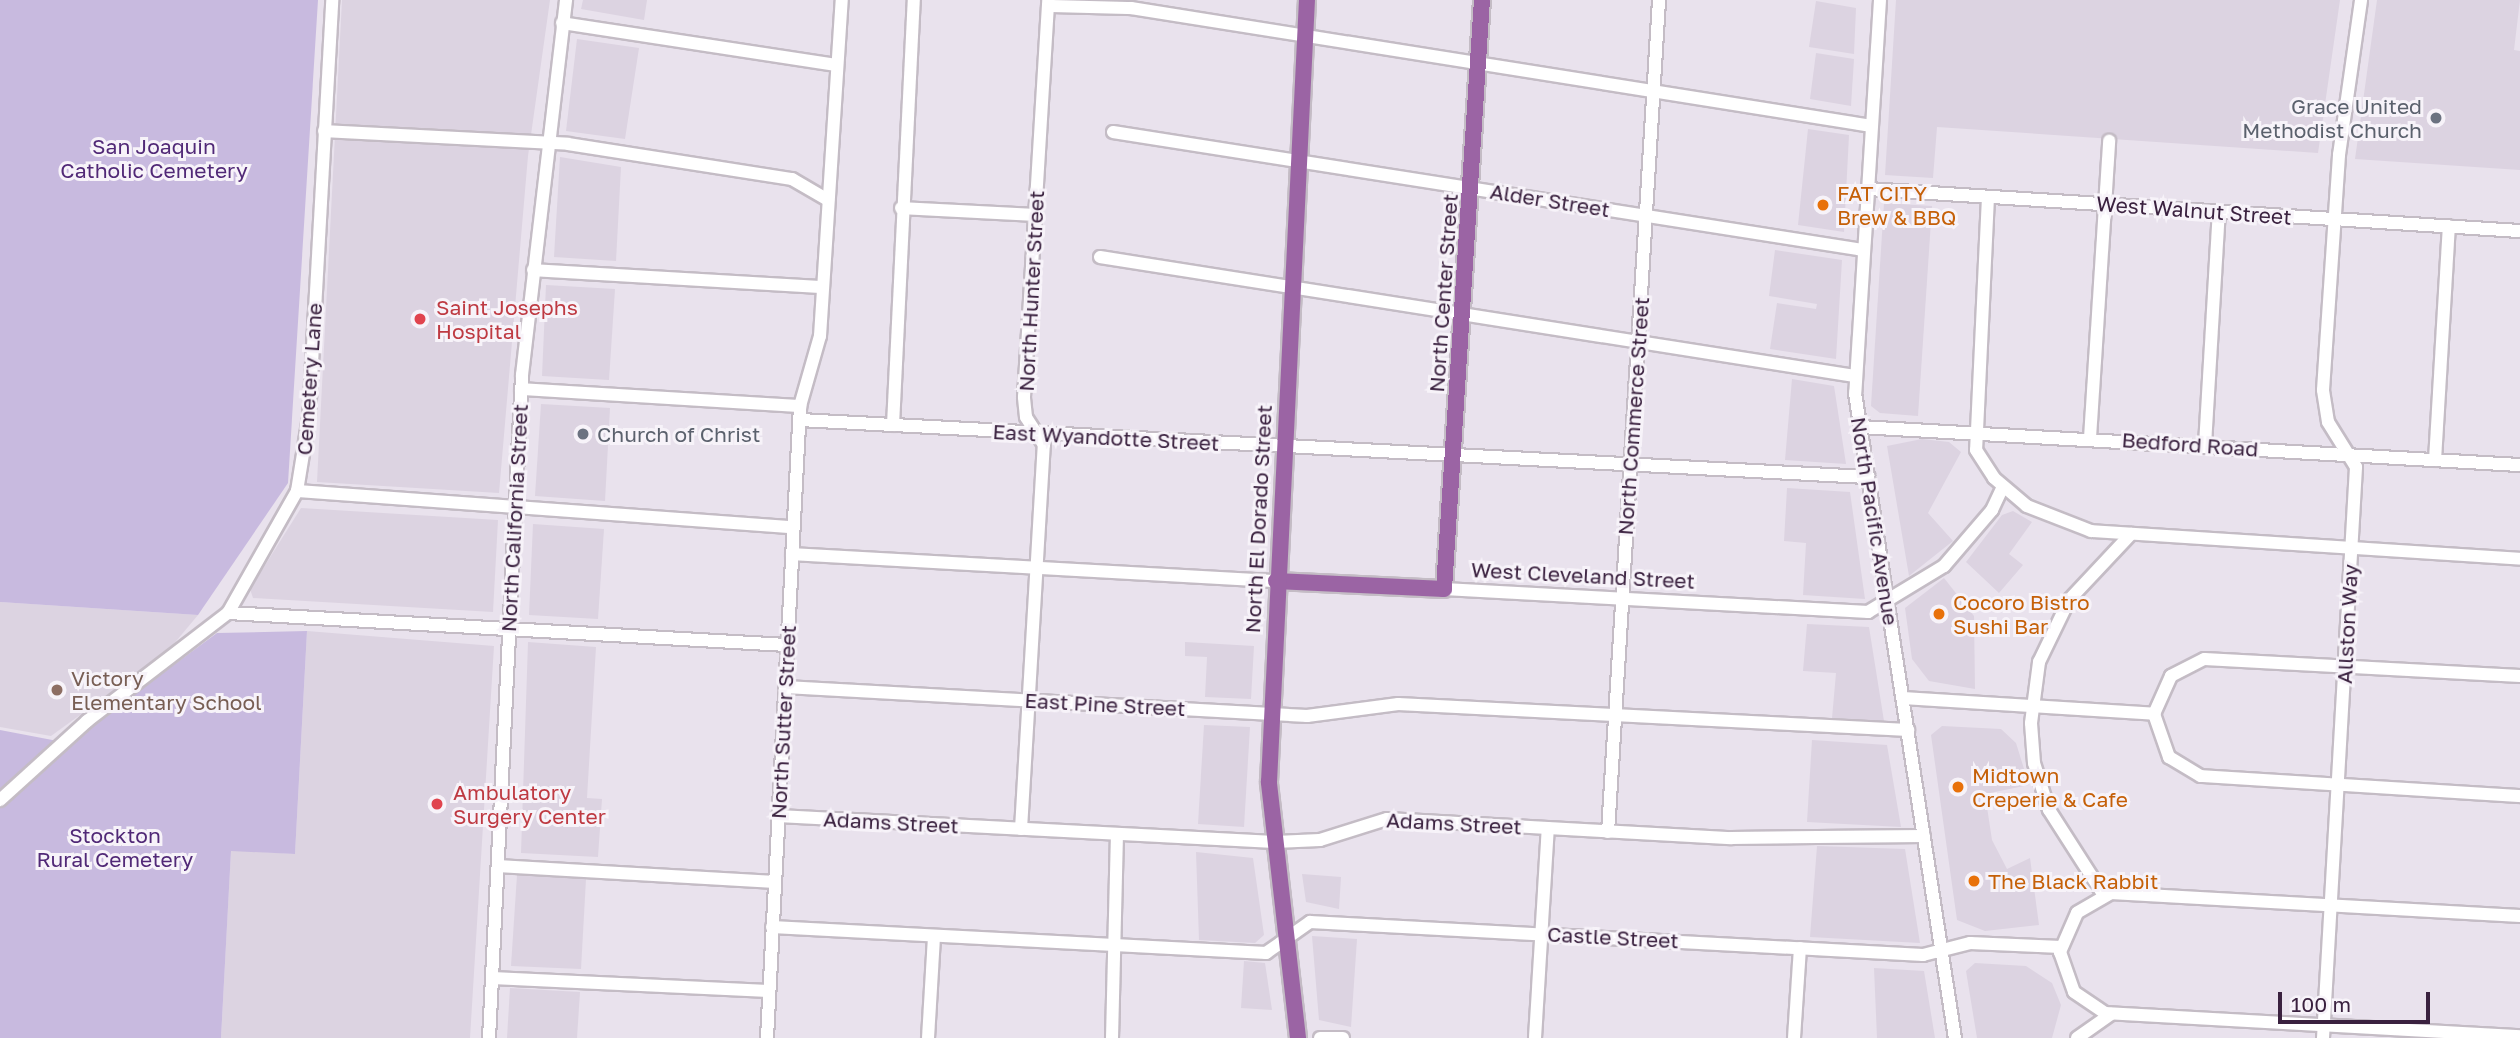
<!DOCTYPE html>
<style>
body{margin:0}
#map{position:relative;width:2520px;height:1038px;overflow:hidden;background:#e9e2ed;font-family:"Golos Text",sans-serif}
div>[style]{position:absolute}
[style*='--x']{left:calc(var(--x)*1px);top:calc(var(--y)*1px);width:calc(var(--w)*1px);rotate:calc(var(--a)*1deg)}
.built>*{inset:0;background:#dcd3e1}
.green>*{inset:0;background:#c8badf}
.roads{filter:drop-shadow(2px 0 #c4bcc5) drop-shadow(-2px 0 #c4bcc5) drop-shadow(0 2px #c4bcc5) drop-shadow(0 -2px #c4bcc5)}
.minor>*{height:12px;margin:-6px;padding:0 6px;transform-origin:6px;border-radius:6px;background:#fff}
.major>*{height:16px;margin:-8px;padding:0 8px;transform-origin:8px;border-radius:8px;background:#9b64a4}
.dots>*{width:19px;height:19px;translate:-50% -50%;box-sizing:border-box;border:4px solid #f7f3f9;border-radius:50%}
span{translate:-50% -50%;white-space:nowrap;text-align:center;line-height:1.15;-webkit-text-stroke:6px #f7f3f9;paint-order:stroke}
.worship-label{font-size:21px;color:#5b616d}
.right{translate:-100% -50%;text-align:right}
.left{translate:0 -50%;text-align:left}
.park-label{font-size:21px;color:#512977}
.food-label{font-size:21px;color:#c56008}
.street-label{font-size:21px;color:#3a213f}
.health-label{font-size:21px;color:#be3a42}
.education-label{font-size:21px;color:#785e54}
.scale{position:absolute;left:2278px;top:992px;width:152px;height:32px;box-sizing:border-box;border:4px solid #3a213f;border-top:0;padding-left:9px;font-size:21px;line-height:24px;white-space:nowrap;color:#3a213f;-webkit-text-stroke:5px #f7f3f9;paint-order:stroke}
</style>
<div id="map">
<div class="built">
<i style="clip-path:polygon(342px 0,550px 0,528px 156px,499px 493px,317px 482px)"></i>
<i style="clip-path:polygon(583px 0,647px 0,644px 20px,581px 9px)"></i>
<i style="clip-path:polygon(1896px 0,2340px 0,2318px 153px,1937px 127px,1933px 178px,1885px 175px)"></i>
<i style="clip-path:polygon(2377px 0,2520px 0,2514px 50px,2520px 51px,2520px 170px,2355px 159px)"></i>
<i style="clip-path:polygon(1816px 1px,1856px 8px,1854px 54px,1809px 47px)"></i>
<i style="clip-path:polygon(577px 39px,639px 48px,625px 139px,566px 131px)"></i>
<i style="clip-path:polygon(1816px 53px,1854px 59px,1851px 106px,1810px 99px)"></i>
<i style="clip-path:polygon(1808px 129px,1849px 135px,1844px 232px,1798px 225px)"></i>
<i style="clip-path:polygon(560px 157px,621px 167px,616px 261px,554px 257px)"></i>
<i style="clip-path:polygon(1884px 203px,1932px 206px,1918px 416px,1880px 413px,1871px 406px)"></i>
<i style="clip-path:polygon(1775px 250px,1842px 260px,1836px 359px,1770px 349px,1777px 303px,1816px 309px,1817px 304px,1769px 296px)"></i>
<i style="clip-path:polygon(546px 285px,615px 289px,609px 380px,542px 376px)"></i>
<i style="clip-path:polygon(1792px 379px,1834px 386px,1846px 464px,1785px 460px)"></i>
<i style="clip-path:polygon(541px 404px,610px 408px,605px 501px,535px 496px)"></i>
<i style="clip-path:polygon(1922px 439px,1949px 442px,1961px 452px,1928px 513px,1953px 541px,1909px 576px,1887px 446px)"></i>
<i style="clip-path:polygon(1787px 488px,1850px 492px,1865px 599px,1803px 595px,1806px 543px,1784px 541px)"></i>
<i style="clip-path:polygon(301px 508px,498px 520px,493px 612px,253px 598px,250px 589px)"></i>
<i style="clip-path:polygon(2013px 511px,2032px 522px,2009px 554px,2023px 565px,1999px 593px,1966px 562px,2002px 515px)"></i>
<i style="clip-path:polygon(533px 524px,604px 529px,598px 619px,529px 615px)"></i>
<i style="clip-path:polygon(1944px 578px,1974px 616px,1975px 689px,1929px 681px,1912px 659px,1905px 608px)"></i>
<i style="clip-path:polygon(0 602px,198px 615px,167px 652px,51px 736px,0 727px)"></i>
<i style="clip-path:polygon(1807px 624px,1869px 627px,1884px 721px,1832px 718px,1836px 673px,1803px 671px)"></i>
<i style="clip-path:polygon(307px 631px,494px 646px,470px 1038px,221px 1038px,231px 850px,295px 854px)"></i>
<i style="clip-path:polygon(528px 642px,596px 647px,587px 798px,602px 799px,598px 857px,521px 853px)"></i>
<i style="clip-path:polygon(1185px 642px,1254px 646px,1251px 699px,1205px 697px,1207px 657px,1185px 656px)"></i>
<i style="clip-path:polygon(1204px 725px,1250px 727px,1244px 827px,1198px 824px)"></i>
<i style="clip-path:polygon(1942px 726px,2001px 729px,2016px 743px,2029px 785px,1985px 794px,1992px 840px,2007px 869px,2030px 858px,2039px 925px,1985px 931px,1957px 920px,1931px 735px)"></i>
<i style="clip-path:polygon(1812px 740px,1887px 745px,1901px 827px,1807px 822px)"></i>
<i style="clip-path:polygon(1817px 846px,1905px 849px,1920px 943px,1810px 937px)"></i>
<i style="clip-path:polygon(1196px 852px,1253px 858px,1264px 935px,1255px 943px,1199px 940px)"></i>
<i style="clip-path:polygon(1302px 874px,1341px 877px,1339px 909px,1306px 902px)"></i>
<i style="clip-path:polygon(517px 875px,586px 879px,581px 969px,511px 966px)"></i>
<i style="clip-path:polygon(1312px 936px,1357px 939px,1351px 1027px,1319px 1020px)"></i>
<i style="clip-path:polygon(1244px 961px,1265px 963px,1272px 1010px,1241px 1008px)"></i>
<i style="clip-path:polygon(1975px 963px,2026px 966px,2052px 983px,2061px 1005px,2052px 1038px,1977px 1038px,1966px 971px)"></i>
<i style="clip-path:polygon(1874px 968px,1924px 971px,1935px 1038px,1877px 1038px)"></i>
<i style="clip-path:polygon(510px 988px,580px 992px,577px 1038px,507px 1038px)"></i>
</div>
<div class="green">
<i style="clip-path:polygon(0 0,318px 0,288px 483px,198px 615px,0 602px)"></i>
<i style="clip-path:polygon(307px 631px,295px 854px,231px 851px,221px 1038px,0 1038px,0 730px,68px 743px,217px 633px)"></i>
</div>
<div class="roads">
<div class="minor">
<i style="--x:1880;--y:0;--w:394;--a:93.6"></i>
<i style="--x:1855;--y:393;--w:653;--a:81.19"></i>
<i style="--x:1048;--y:6;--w:83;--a:1.4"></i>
<i style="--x:1131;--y:8;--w:750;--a:9.05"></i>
<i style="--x:562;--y:23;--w:278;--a:8.7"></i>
<i style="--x:324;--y:131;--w:244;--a:3"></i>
<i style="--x:568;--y:144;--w:227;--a:8.9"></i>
<i style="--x:792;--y:179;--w:42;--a:30.3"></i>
<i style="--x:1113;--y:132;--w:759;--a:8.94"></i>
<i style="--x:1868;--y:189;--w:653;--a:3.69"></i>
<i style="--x:1988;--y:197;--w:253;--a:92.7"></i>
<i style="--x:1976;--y:450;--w:33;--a:57"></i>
<i style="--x:1994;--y:478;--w:43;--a:40.3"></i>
<i style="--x:2027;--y:506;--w:69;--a:21.3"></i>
<i style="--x:2091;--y:531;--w:430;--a:3.7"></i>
<i style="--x:901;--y:208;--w:134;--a:3"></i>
<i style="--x:1100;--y:257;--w:764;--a:8.96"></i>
<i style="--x:533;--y:270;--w:290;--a:3.4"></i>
<i style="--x:521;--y:389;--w:280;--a:3.5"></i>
<i style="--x:800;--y:420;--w:1070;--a:3.06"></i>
<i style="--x:893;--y:425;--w:426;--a:-87.2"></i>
<i style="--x:1860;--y:427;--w:661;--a:3.3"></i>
<i style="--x:2090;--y:438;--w:298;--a:-86.3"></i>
<i style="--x:2205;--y:445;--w:233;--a:-86.6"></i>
<i style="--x:2435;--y:460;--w:234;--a:-86.6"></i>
<i style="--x:297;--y:491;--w:497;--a:4.2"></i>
<i style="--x:792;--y:554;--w:485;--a:3.2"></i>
<i style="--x:1444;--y:589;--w:425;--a:3.1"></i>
<i style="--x:1868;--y:612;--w:89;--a:-31.2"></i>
<i style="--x:1944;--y:566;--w:74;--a:-49.4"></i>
<i style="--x:1992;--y:510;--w:26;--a:-65"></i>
<i style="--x:228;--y:613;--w:560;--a:3.28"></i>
<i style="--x:2520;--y:676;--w:316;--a:-176.9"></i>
<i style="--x:2204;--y:659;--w:37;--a:153"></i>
<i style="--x:2171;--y:676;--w:42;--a:114.1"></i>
<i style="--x:2154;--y:714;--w:46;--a:70.8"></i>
<i style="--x:2169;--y:757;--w:37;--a:31"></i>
<i style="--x:2201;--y:776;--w:320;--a:3.6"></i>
<i style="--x:785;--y:687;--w:523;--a:3.18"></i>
<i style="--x:1307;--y:716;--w:92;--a:-7.5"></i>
<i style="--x:1398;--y:704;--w:511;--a:2.92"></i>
<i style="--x:1903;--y:698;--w:252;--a:3.6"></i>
<i style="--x:0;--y:800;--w:118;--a:-42.2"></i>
<i style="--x:87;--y:721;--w:178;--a:-37.5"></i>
<i style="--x:228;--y:613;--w:140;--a:-60.5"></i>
<i style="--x:297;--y:491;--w:75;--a:-80.8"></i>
<i style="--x:309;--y:417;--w:418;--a:-86.8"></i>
<i style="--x:778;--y:816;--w:497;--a:3"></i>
<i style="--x:1274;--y:842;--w:46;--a:-2.5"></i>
<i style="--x:1320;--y:840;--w:70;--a:-17.4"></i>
<i style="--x:1387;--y:819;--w:345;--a:3.2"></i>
<i style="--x:1731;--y:838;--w:193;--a:-0.6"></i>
<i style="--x:1021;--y:829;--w:385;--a:-86.6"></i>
<i style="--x:1044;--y:445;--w:33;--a:-123"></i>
<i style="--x:1026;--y:417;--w:20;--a:-96"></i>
<i style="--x:1024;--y:397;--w:398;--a:-86.5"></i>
<i style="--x:1608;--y:832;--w:834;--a:-86.49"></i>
<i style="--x:499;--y:866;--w:275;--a:3.3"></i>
<i style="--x:2103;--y:894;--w:100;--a:-122.7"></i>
<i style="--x:2049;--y:810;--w:49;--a:-107.7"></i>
<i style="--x:2034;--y:763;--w:40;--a:-94.3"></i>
<i style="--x:2031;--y:723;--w:62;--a:-82.5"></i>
<i style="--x:2039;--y:662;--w:69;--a:-64.2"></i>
<i style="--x:2069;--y:600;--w:91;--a:-46.8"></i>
<i style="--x:2520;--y:916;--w:410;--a:-176.8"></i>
<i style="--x:2111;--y:893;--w:39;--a:150"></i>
<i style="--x:2077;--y:913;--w:43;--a:113.6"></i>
<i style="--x:2060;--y:952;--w:42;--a:70.7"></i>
<i style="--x:2074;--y:992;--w:37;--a:34"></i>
<i style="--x:2105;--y:1013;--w:416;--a:3.2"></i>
<i style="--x:772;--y:927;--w:495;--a:3"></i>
<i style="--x:1266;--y:953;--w:54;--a:-35.2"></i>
<i style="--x:1310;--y:922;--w:614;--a:3.08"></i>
<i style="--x:1923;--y:955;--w:49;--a:-14.3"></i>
<i style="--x:1970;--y:943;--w:91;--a:2.5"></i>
<i style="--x:493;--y:978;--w:275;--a:2.7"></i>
<i style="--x:489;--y:1038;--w:664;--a:-87.15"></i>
<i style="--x:522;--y:375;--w:378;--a:-83.3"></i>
<i style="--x:767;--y:1038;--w:633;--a:-87.01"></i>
<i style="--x:800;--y:406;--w:73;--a:-74.1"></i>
<i style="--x:820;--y:336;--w:337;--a:-86.3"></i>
<i style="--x:928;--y:1038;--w:102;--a:-86.6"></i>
<i style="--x:1112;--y:1038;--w:204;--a:-88.6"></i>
<i style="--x:1320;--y:1038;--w:23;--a:0"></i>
<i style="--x:1535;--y:1038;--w:210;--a:-86.5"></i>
<i style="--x:1794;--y:1038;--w:90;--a:-86.2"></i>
<i style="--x:2077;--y:1038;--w:42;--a:-35.2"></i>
<i style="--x:2323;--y:1038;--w:572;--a:-86.69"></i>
<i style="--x:2356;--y:467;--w:53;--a:-121.9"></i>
<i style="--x:2328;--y:422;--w:32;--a:-99"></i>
<i style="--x:2323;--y:390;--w:236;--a:-86.1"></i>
<i style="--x:2339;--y:155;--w:157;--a:-81.9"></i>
</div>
<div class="major">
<i style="--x:1276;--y:581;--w:168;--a:2.7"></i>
<i style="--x:1444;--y:589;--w:590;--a:-86.31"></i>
<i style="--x:1298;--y:1038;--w:258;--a:-96.5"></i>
<i style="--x:1269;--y:782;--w:783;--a:-87.22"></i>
</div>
</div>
<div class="dots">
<i style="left:2436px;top:118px;background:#6b7280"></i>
<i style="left:1823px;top:205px;background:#e8710a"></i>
<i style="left:420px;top:319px;background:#e0444e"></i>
<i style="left:583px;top:434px;background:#6b7280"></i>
<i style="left:1939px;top:614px;background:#e8710a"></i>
<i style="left:57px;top:690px;background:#8d6e63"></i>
<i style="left:1958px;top:787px;background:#e8710a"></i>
<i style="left:437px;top:804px;background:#e0444e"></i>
<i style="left:1974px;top:881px;background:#e8710a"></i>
</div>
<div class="worship-label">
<span class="right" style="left:2422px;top:118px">Grace United<br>Methodist Church</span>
<span class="left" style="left:597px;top:434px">Church of Christ</span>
</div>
<div class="park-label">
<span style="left:154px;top:158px">San Joaquin<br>Catholic Cemetery</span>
<span style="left:115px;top:847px">Stockton<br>Rural Cemetery</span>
</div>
<div class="food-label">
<span class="left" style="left:1837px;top:205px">FAT CITY<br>Brew &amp; BBQ</span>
<span class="left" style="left:1953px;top:614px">Cocoro Bistro<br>Sushi Bar</span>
<span class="left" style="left:1972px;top:787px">Midtown<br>Creperie &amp; Cafe</span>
<span class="left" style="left:1988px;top:881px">The Black Rabbit</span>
</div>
<div class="street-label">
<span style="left:1550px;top:200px;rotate:9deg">Alder Street</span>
<span style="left:2194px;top:210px;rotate:4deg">West Walnut Street</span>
<span style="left:1031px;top:291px;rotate:-87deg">North Hunter Street</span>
<span style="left:1443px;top:293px;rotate:-86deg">North Center Street</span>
<span style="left:309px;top:379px;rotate:-86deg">Cemetery Lane</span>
<span style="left:1633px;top:416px;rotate:-86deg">North Commerce Street</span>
<span style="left:1106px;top:437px;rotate:3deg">East Wyandotte Street</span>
<span style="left:2190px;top:444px;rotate:4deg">Bedford Road</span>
<span style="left:514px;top:518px;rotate:-87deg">North California Street</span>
<span style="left:1258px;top:519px;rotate:-87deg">North El Dorado Street</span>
<span style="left:1875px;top:521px;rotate:81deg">North Pacific Avenue</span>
<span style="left:1583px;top:575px;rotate:3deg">West Cleveland Street</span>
<span style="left:2347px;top:624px;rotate:-87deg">Allston Way</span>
<span style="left:1105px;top:704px;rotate:3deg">East Pine Street</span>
<span style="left:783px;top:722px;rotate:-87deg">North Sutter Street</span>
<span style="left:891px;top:822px;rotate:3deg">Adams Street</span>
<span style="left:1454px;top:823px;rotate:3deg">Adams Street</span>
<span style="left:1613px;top:937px;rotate:3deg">Castle Street</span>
</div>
<div class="health-label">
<span class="left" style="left:436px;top:319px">Saint Josephs<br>Hospital</span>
<span class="left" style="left:453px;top:804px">Ambulatory<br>Surgery Center</span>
</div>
<div class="education-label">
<span class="left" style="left:71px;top:690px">Victory<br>Elementary School</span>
</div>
<div class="scale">100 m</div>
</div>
